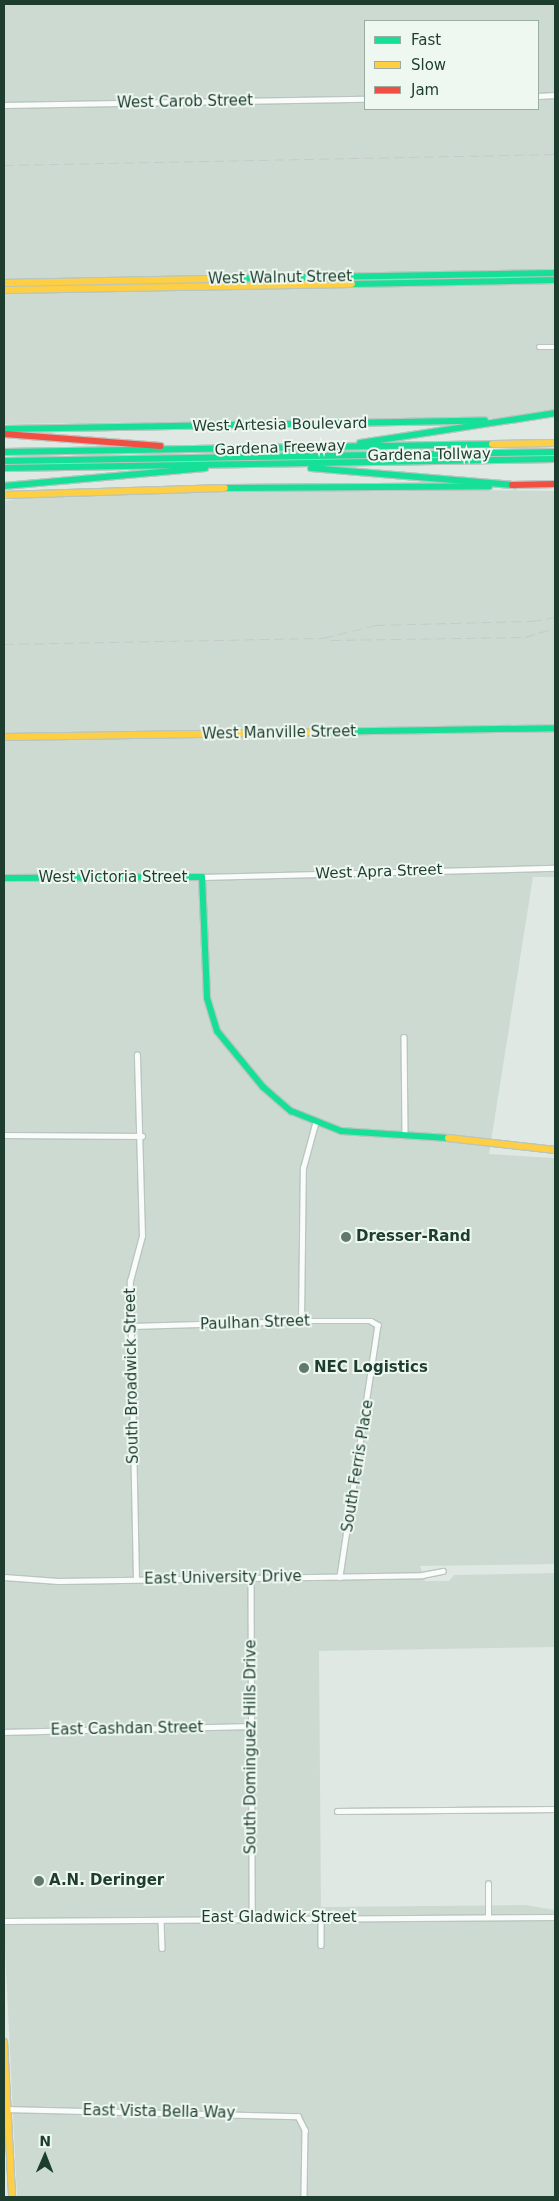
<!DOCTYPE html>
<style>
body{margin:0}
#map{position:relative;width:559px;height:2201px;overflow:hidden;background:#e0e8e3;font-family:"DejaVu Sans",sans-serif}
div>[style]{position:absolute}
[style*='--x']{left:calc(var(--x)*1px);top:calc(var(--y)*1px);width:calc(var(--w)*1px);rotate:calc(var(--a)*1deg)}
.built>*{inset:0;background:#cddad2}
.roads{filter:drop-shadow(1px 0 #b9c5be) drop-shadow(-1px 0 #b9c5be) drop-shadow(0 1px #b9c5be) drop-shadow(0 -1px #b9c5be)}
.street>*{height:4.5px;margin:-2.25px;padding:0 2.25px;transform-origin:2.25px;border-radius:2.25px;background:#fafcfb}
.fast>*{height:6px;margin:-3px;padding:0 3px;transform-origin:3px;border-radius:3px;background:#16e098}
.slow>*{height:6px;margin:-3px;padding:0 3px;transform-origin:3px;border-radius:3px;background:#ffcf43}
.jam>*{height:6px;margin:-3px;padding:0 3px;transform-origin:3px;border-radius:3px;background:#f24e42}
.rail>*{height:1px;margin-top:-0.5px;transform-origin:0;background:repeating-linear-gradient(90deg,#c5cac8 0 10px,transparent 0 15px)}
.dots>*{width:14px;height:14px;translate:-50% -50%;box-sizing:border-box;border:2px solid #eef8f1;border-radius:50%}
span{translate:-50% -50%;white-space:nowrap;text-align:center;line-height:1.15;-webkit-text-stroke:4px #eef8f1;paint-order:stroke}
.street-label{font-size:15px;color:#1d3d2e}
.poi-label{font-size:15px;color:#1d3d2e;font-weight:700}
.left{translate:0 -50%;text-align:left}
.frame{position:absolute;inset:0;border:5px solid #1d3d2e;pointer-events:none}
.legend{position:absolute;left:364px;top:20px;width:175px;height:90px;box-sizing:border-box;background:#eef8f1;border:1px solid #9aada3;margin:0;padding:6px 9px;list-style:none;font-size:15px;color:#1d3d2e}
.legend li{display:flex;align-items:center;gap:10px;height:25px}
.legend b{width:25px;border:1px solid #9aada3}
.north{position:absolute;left:20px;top:2131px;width:50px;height:50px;-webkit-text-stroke:4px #eef8f1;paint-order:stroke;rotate:1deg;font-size:14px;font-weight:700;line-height:20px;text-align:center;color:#1d3d2e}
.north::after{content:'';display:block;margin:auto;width:18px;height:22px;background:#1d3d2e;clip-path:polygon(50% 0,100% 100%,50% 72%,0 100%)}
</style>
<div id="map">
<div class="built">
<i style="clip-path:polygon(evenodd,4px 4px,555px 4px,555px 410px,503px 418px,4px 424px,4px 4px,365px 21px,538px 21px,538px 109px,365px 109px,365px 21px)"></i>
<i style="clip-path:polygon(405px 489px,555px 491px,555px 877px,533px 877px,489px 1154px,555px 1158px,555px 1564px,420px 1566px,425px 1581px,449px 1581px,454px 1575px,555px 1573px,555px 1647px,319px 1651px,321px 1907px,525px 1905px,555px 1910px,555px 2197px,17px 2197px,4px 1929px,4px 501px,37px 495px)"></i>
</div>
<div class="roads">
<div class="street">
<i style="--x:538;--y:96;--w:17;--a:-3"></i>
<i style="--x:4;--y:105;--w:361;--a:-1"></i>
<i style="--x:539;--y:347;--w:16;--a:0"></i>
<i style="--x:202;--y:877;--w:353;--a:-1.5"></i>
<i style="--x:404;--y:1037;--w:96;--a:89.4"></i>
<i style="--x:4;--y:1135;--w:138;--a:0.4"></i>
<i style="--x:301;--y:1321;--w:153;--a:-89.3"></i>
<i style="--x:303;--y:1168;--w:46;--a:-74.7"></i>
<i style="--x:131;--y:1326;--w:170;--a:-1.7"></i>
<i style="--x:301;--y:1321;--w:70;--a:0"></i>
<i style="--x:371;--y:1321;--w:8;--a:30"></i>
<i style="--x:378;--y:1325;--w:255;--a:98.6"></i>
<i style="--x:4;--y:1577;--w:54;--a:4.2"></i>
<i style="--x:58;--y:1581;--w:364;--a:-0.9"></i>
<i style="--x:422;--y:1575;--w:21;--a:-11"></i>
<i style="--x:251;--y:1578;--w:339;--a:89.8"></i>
<i style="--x:136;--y:1579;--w:298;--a:-91.2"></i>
<i style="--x:130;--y:1281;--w:47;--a:-75.1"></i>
<i style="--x:142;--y:1236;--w:181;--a:-91.6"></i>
<i style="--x:4;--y:1732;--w:246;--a:-1.4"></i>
<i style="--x:337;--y:1811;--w:218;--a:-0.5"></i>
<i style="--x:488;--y:1917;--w:33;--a:-90"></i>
<i style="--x:321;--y:1918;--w:27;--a:90"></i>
<i style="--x:161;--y:1920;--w:28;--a:88"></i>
<i style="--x:4;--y:1921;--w:551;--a:-0.42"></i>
<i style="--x:4;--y:2109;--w:294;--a:1.4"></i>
<i style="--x:298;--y:2116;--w:16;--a:63"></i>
<i style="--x:305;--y:2130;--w:67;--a:90.9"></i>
</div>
<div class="fast">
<i style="--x:207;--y:279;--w:348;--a:-1"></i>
<i style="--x:352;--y:284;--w:203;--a:-1.1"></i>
<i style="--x:511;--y:420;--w:45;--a:-9"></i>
<i style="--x:4;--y:429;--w:481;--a:-1"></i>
<i style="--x:360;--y:443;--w:153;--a:-8.7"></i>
<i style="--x:4;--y:452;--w:488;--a:-0.9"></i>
<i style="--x:4;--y:461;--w:551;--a:-0.94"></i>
<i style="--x:4;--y:468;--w:551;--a:-0.94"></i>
<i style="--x:311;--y:468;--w:205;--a:4.8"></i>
<i style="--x:4;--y:486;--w:202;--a:-5.1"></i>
<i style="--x:225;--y:488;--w:264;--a:-0.4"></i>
<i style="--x:312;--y:732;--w:243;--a:-0.9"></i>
<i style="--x:4;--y:878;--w:198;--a:-0.3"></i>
<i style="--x:202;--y:877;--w:121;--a:87.6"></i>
<i style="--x:207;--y:998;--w:34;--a:73"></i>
<i style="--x:217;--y:1031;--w:72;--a:50.6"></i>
<i style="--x:263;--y:1087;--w:37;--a:41"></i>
<i style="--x:291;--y:1111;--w:54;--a:21.8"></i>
<i style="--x:341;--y:1131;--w:107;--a:3.7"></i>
</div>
<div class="slow">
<i style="--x:4;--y:283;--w:203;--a:-1.1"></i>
<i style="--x:4;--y:290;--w:348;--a:-1"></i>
<i style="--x:492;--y:444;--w:63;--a:-0.9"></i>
<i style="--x:4;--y:495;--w:221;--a:-1.8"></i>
<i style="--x:4;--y:737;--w:308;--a:-0.9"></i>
<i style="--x:448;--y:1138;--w:108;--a:6.4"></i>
<i style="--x:4;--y:2042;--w:155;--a:87"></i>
</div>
<div class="jam">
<i style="--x:4;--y:434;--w:157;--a:4.4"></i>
<i style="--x:512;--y:485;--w:43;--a:-1.3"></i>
</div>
</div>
<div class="rail">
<i style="--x:4;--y:165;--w:551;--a:-1.14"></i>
<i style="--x:331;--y:640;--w:194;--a:-0.9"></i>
<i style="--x:525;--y:637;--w:31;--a:-17"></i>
<i style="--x:4;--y:644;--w:319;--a:-1.1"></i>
<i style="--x:323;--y:638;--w:55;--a:-13.8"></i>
<i style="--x:376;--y:625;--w:156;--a:-1.5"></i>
<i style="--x:532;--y:621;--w:23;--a:-10"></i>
</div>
<div class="dots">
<i style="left:346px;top:1237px;background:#61796d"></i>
<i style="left:304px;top:1368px;background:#61796d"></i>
<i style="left:39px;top:1881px;background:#61796d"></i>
</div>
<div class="street-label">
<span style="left:185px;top:102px;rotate:-1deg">West Carob Street</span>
<span style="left:280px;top:278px;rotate:-1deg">West Walnut Street</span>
<span style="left:280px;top:425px;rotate:-1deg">West Artesia Boulevard</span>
<span style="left:280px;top:448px;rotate:-2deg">Gardena Freeway</span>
<span style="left:429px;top:455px;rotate:-1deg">Gardena Tollway</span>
<span style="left:279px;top:733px;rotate:-1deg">West Manville Street</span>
<span style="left:379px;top:872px;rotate:-2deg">West Apra Street</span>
<span style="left:113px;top:878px">West Victoria Street</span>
<span style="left:255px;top:1323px;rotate:-2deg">Paulhan Street</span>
<span style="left:132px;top:1376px;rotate:-91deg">South Broadwick Street</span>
<span style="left:358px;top:1466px;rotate:-81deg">South Ferris Place</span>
<span style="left:223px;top:1578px;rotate:-1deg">East University Drive</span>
<span style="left:127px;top:1729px;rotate:-1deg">East Cashdan Street</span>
<span style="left:251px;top:1747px;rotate:-90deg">South Dominguez Hills Drive</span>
<span style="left:279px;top:1918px">East Gladwick Street</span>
<span style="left:159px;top:2112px;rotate:1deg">East Vista Bella Way</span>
</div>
<div class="poi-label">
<span class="left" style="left:356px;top:1237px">Dresser-Rand</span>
<span class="left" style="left:314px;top:1368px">NEC Logistics</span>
<span class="left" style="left:49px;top:1881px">A.N. Deringer</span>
</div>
<div class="frame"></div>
<ul class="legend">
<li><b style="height:6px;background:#16e098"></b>Fast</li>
<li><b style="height:6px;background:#ffcf43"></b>Slow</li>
<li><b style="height:6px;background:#f24e42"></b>Jam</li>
</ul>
<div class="north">N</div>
</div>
